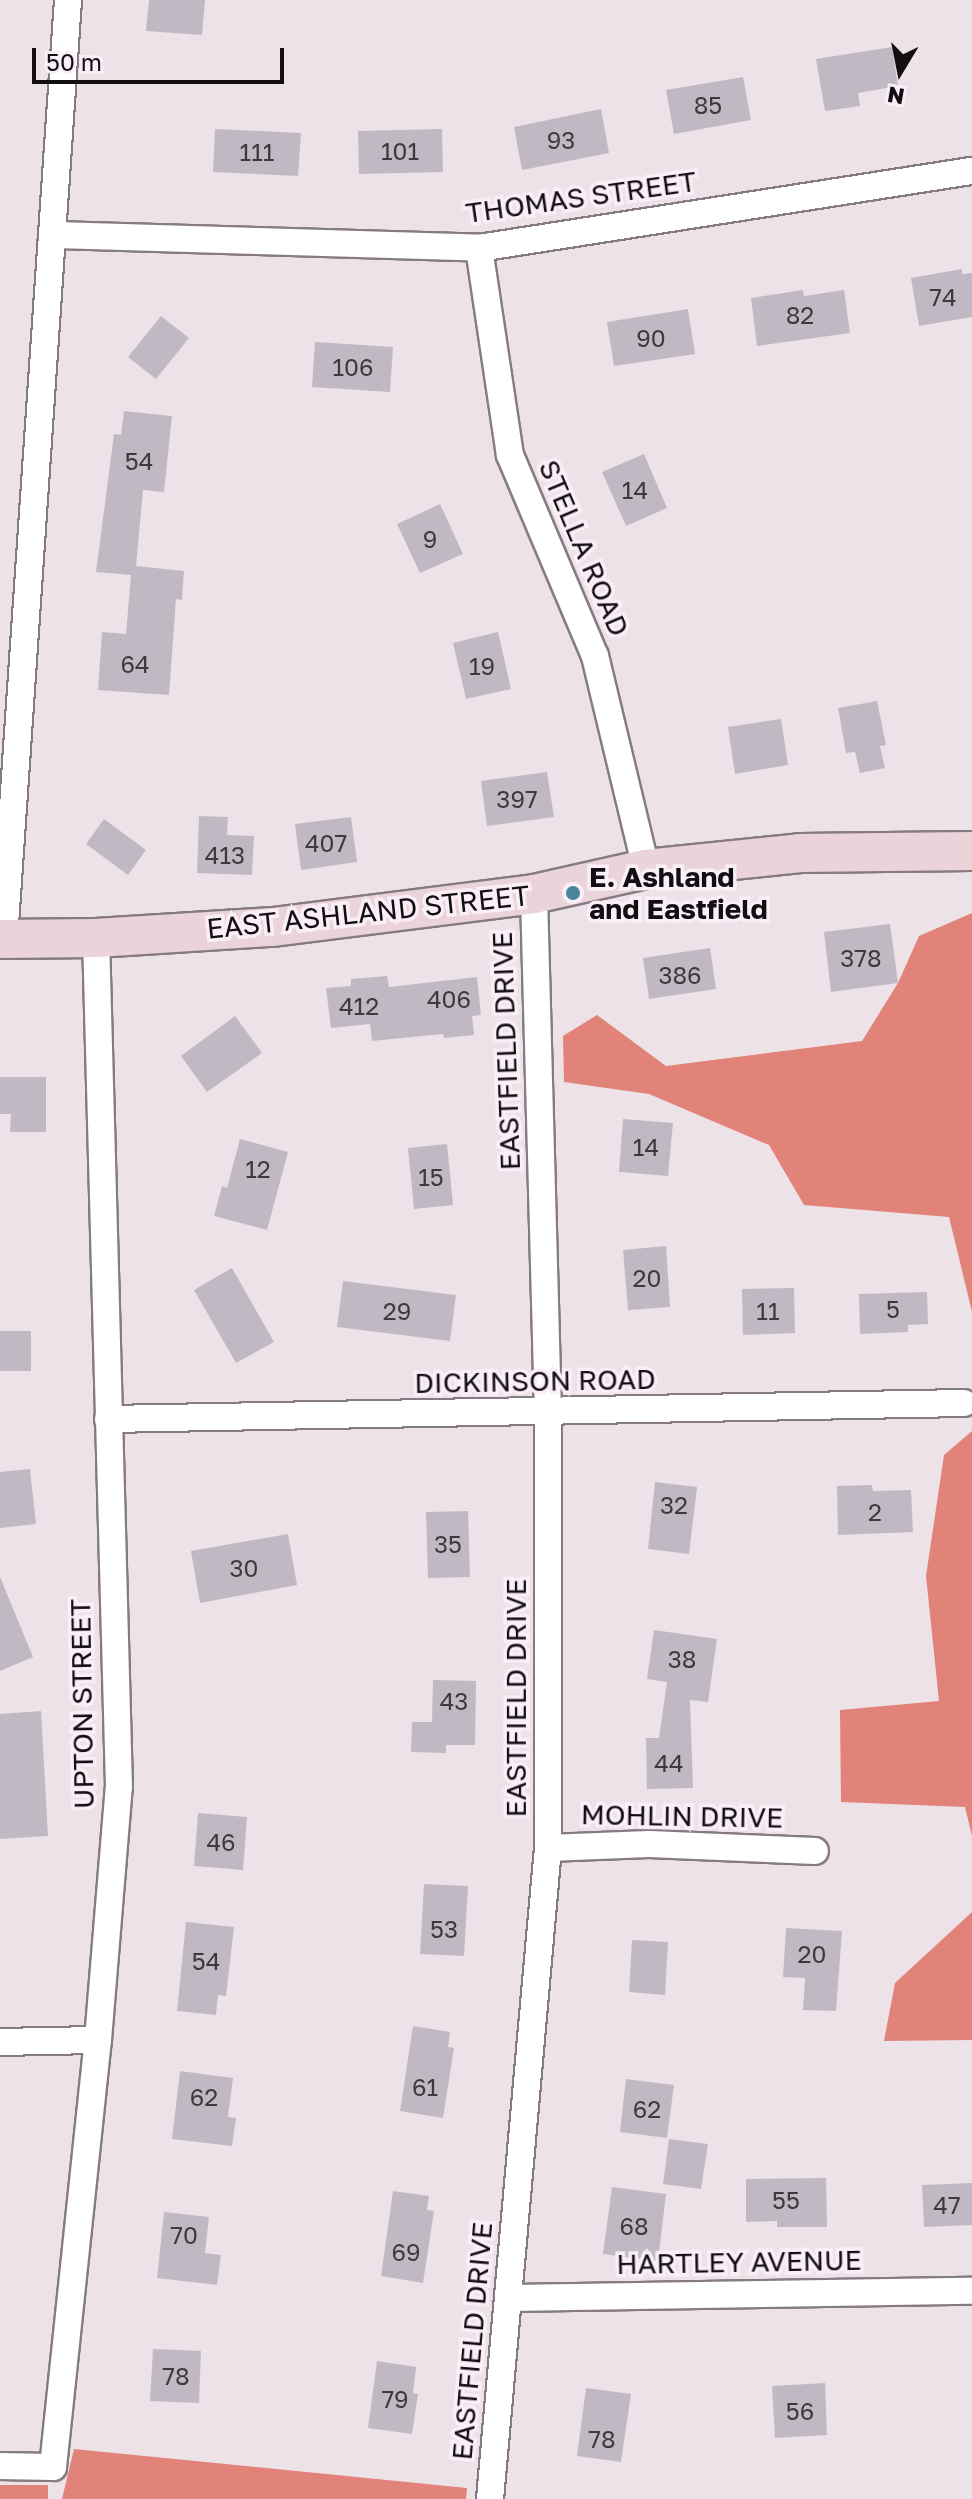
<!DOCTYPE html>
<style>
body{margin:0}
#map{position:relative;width:972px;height:2499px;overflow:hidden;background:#eee2e9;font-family:"Golos Text",sans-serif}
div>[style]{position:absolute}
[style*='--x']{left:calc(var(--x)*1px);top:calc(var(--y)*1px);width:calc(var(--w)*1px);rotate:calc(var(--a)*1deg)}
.forest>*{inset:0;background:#e18378}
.building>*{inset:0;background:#c0b9c4}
.roads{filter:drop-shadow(2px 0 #867b82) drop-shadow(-2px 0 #867b82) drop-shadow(0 2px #867b82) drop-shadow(0 -2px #867b82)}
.minor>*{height:26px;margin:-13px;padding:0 13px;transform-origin:13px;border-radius:13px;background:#fff}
.secondary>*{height:38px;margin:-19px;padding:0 19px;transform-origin:19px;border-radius:19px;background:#ead4da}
.dots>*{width:22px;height:22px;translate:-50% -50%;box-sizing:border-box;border:4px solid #fbeff7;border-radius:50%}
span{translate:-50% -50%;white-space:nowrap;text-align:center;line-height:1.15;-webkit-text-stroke:7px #fbeff7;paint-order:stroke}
.number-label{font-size:24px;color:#3e393e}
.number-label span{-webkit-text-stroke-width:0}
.street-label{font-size:28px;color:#120e11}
.poi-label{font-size:28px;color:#120e11;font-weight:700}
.left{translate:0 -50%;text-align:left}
.north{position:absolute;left:860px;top:32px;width:80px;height:80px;-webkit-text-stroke:6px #fbeff7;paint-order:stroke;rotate:190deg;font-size:22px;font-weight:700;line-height:32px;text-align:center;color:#120e11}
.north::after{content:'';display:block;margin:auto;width:28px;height:36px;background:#120e11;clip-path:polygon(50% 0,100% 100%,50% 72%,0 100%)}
.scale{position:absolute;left:32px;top:48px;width:252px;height:36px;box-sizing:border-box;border:4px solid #120e11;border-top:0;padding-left:10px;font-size:24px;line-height:28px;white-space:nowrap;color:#120e11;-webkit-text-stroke:6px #fbeff7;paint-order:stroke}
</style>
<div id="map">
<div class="forest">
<i style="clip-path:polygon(972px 913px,972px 1312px,949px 1217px,804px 1205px,769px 1145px,649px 1094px,564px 1082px,563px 1036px,597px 1015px,666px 1066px,862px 1041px,898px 983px,919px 936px)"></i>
<i style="clip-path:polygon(972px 1431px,972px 1836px,965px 1807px,841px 1802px,840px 1710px,939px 1701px,926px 1576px,944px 1455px)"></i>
<i style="clip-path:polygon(972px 1912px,972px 2040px,884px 2041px,895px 1983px)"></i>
<i style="clip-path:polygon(74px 2449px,467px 2488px,466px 2499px,62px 2499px)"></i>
<i style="clip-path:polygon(0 2485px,48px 2485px,48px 2499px,0 2499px)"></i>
</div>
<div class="building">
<i style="clip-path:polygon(149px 0,205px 0,202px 35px,146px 31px)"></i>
<i style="clip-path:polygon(892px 47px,898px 86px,858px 93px,860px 106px,825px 111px,816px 59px)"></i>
<i style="clip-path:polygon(743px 77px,751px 120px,674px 134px,666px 90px)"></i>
<i style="clip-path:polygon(601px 109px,609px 153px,522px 170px,514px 127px)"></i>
<i style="clip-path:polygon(215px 129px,301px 133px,298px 176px,213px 172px)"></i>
<i style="clip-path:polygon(442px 129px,443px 172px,359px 174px,358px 131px)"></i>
<i style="clip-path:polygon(962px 269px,962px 274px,972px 273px,972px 317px,919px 326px,911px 278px)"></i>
<i style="clip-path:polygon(803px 290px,804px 296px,844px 290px,850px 333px,757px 346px,751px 298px)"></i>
<i style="clip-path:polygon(688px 309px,695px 354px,614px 366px,607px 322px)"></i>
<i style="clip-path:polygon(161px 316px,189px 338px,156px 379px,128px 357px)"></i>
<i style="clip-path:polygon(315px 342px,393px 347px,390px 392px,312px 387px)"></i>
<i style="clip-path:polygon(124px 411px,172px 416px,164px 492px,143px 490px,136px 566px,184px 571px,182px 600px,176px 599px,169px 695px,98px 690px,102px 632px,126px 634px,131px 575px,96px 572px,114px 434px,121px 435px)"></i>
<i style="clip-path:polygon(644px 454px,667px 508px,626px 526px,602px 472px)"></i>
<i style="clip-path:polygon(440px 504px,463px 554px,420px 573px,397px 524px)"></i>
<i style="clip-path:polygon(498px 632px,511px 689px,466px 699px,453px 643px)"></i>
<i style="clip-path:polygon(877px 701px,886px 745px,880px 746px,885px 768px,860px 773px,855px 752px,846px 753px,838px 708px)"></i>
<i style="clip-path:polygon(781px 719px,788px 765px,735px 774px,728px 727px)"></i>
<i style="clip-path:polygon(547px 772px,554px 817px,487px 826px,481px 781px)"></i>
<i style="clip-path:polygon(199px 816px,228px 817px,227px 835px,254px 836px,252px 875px,197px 873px)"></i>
<i style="clip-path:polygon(351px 817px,357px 862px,301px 870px,295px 824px)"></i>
<i style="clip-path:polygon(104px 819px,146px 850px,128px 875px,86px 844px)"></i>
<i style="clip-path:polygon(890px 924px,898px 983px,831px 992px,824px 932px)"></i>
<i style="clip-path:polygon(710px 948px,716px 989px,649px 999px,643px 958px)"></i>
<i style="clip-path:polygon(387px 976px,389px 987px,477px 977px,481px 1015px,472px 1016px,474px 1035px,444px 1038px,443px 1034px,372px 1041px,370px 1024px,331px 1028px,326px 988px,351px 986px,351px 979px)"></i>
<i style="clip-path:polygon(235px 1016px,262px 1053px,207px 1092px,181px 1056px)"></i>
<i style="clip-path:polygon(0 1077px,46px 1077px,46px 1132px,10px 1132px,11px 1114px,0 1114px)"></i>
<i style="clip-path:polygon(623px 1119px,673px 1123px,668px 1176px,619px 1172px)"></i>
<i style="clip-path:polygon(240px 1139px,288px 1152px,267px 1230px,214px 1216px,222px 1186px,227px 1188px)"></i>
<i style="clip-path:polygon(447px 1144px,453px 1205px,414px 1209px,408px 1148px)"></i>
<i style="clip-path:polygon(666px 1246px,670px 1307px,628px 1310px,623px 1250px)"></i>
<i style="clip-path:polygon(232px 1268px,274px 1342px,236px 1363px,194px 1290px)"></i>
<i style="clip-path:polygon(343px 1281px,456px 1295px,450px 1341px,337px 1327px)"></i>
<i style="clip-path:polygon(794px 1288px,795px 1333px,743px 1335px,742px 1289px)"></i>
<i style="clip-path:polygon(927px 1292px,928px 1324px,908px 1325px,908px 1332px,860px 1334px,859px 1294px)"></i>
<i style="clip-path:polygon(0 1331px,31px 1331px,31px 1371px,0 1371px)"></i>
<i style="clip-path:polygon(30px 1469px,36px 1524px,0 1528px,0 1472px)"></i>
<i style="clip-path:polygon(655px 1482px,697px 1487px,689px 1554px,648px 1549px)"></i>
<i style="clip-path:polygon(872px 1485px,873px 1491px,911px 1490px,913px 1532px,838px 1535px,837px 1486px)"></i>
<i style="clip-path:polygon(468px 1511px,470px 1577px,428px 1578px,426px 1512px)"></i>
<i style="clip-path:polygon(288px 1534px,297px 1585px,200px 1603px,191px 1551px)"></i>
<i style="clip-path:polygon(0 1577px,33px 1657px,0 1671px)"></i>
<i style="clip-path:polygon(654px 1630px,717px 1639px,708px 1702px,690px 1700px,693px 1788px,647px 1789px,646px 1738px,659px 1738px,667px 1682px,647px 1679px)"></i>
<i style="clip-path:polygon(433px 1680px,476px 1681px,475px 1745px,446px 1745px,446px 1753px,411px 1752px,412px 1722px,432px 1722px)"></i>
<i style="clip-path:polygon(41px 1711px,48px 1836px,0 1839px,0 1714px)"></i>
<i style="clip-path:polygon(198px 1813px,247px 1817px,243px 1870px,194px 1866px)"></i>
<i style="clip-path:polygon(424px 1884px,468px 1886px,464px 1956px,420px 1954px)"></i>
<i style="clip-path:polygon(186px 1922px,234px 1927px,226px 1996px,218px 1995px,216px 2015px,177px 2011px)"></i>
<i style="clip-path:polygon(786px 1928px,842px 1931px,836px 2011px,803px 2010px,805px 1978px,783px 1977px)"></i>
<i style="clip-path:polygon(632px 1940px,668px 1942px,665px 1995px,629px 1992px)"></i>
<i style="clip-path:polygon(413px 2026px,450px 2032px,448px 2047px,454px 2048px,443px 2118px,400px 2111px)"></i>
<i style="clip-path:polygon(180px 2071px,233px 2078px,228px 2117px,236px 2118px,232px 2146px,172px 2139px)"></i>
<i style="clip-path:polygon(626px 2079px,674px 2085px,667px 2138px,620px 2132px)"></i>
<i style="clip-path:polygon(669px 2139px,708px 2144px,701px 2189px,663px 2184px)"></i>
<i style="clip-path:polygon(826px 2178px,827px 2227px,777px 2227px,777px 2221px,746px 2222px,746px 2179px)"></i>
<i style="clip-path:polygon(972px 2183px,972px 2225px,924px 2227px,922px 2185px)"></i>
<i style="clip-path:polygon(612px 2187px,666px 2194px,658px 2261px,603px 2254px)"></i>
<i style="clip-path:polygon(393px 2191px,429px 2196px,427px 2210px,434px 2211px,423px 2283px,381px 2276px)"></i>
<i style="clip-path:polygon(164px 2212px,209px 2217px,205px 2253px,221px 2255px,217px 2285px,157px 2278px)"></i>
<i style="clip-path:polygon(153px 2349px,201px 2351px,199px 2403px,150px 2401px)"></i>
<i style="clip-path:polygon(377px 2361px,416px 2367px,413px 2393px,418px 2394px,412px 2434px,368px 2428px)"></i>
<i style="clip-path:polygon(825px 2383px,827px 2435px,775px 2438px,772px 2386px)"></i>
<i style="clip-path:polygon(586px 2388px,631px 2394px,621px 2462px,577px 2456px)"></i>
</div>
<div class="roads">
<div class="minor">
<i style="--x:52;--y:235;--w:427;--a:1.7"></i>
<i style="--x:479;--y:248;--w:499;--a:-8.9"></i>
<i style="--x:479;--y:248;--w:209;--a:81.5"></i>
<i style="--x:510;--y:455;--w:218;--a:67.1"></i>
<i style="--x:595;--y:656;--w:219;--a:76.5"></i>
<i style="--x:4;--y:939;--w:941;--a:-86.1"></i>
<i style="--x:108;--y:1419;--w:856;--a:-1.07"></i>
<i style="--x:548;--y:1848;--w:101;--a:-2.3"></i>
<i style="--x:649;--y:1844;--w:166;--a:2.4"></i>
<i style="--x:0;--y:2042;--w:98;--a:-1.2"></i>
<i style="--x:508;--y:2298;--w:464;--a:-0.9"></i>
<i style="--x:0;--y:2466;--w:53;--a:1.1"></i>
<i style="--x:53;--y:2467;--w:429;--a:-84"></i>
<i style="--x:98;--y:2040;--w:254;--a:-85.3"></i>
<i style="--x:119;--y:1787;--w:849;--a:-91.55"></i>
<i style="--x:490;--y:2499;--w:654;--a:-84.91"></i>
<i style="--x:548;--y:1848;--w:435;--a:-90"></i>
<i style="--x:548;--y:1413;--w:519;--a:-91.55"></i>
</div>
<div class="secondary">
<i style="--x:0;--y:939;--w:96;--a:-0.6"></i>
<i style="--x:96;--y:938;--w:177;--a:-3.6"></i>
<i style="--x:273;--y:927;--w:263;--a:-7.2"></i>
<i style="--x:534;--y:894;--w:115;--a:-12.6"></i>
<i style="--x:646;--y:869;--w:155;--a:-5.9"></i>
<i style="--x:800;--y:853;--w:172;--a:-0.7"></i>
</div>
</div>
<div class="dots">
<i style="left:573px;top:893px;background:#458799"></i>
</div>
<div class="number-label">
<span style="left:708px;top:105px">85</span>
<span style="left:561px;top:140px">93</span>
<span style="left:400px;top:151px">101</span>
<span style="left:257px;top:152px">111</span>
<span style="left:943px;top:297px">74</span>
<span style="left:800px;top:315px">82</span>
<span style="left:651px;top:338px">90</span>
<span style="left:353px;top:367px">106</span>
<span style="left:139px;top:461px">54</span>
<span style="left:635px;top:490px">14</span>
<span style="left:430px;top:539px">9</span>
<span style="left:135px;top:664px">64</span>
<span style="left:482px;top:666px">19</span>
<span style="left:517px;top:799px">397</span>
<span style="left:326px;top:843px">407</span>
<span style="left:225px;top:855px">413</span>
<span style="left:861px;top:958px">378</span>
<span style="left:680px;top:975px">386</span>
<span style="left:449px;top:999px">406</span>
<span style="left:359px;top:1006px">412</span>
<span style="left:646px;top:1147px">14</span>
<span style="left:258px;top:1169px">12</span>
<span style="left:431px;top:1177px">15</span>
<span style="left:647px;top:1278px">20</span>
<span style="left:893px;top:1309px">5</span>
<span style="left:397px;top:1311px">29</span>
<span style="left:768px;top:1311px">11</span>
<span style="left:674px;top:1505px">32</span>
<span style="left:875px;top:1512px">2</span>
<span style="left:448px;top:1544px">35</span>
<span style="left:244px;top:1568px">30</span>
<span style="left:682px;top:1659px">38</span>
<span style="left:454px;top:1701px">43</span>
<span style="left:669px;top:1763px">44</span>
<span style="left:221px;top:1842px">46</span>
<span style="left:444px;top:1929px">53</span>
<span style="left:812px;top:1954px">20</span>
<span style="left:206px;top:1961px">54</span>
<span style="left:425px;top:2087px">61</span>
<span style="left:204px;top:2097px">62</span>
<span style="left:647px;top:2109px">62</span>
<span style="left:786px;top:2200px">55</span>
<span style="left:947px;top:2205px">47</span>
<span style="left:634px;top:2226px">68</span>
<span style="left:184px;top:2235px">70</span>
<span style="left:406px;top:2252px">69</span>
<span style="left:176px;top:2376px">78</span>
<span style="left:395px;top:2399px">79</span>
<span style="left:800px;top:2411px">56</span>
<span style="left:602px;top:2439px">78</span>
</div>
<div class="street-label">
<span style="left:581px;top:197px;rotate:-8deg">THOMAS STREET</span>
<span style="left:584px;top:548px;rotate:67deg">STELLA ROAD</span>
<span style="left:368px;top:912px;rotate:-6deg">EAST ASHLAND STREET</span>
<span style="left:506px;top:1051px;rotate:-92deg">EASTFIELD DRIVE</span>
<span style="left:535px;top:1381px;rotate:-1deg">DICKINSON ROAD</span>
<span style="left:516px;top:1698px;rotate:-90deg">EASTFIELD DRIVE</span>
<span style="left:82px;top:1704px;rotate:-91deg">UPTON STREET</span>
<span style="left:682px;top:1816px;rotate:1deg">MOHLIN DRIVE</span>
<span style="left:739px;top:2262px;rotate:-1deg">HARTLEY AVENUE</span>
<span style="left:472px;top:2341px;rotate:-85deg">EASTFIELD DRIVE</span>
</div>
<div class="poi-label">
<span class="left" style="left:589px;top:893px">E. Ashland<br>and Eastfield</span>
</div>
<div class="north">N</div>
<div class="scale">50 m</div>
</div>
